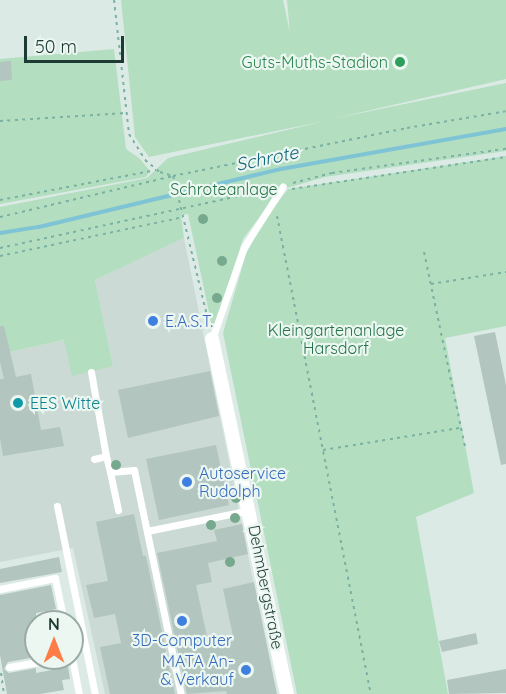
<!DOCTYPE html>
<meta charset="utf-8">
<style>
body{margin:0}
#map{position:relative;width:506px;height:694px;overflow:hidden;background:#dceae5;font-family:Quicksand,sans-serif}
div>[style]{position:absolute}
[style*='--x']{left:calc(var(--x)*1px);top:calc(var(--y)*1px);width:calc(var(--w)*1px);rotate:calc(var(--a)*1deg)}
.built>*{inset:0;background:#cbdad4}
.green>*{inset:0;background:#b3dec0}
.stream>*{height:4px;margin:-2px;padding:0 2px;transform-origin:2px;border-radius:2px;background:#7ec4d5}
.building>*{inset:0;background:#b2c5be}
.path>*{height:2px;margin-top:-1px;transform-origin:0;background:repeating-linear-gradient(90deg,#7ab1a2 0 3px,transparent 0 7.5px)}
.lane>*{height:7px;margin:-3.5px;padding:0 3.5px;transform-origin:3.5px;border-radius:3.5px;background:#fff}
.street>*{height:14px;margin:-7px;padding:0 7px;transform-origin:7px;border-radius:7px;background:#fff}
.trees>*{width:10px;height:10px;margin:-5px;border-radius:50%;background:#77a98e}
.dots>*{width:16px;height:16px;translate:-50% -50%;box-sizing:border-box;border:3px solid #edf7f2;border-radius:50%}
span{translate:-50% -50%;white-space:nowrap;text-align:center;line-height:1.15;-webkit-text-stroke:4.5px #edf7f2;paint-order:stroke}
.leisure-label{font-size:16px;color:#27864d}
.right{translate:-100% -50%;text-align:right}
.park-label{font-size:16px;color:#247447}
.shop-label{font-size:16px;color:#366cbe}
.left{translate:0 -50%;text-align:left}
.culture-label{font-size:16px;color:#0d838f}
.street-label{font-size:16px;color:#1d3a34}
.water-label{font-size:18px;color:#13647a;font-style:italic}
.north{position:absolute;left:24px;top:610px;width:60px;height:60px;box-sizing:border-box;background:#edf7f2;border:2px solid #9aaba6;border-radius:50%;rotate:0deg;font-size:16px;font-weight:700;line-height:24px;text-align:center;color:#1d3a34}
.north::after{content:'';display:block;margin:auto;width:21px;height:27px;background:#fe7d46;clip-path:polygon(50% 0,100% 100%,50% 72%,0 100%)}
.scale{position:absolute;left:24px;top:36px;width:100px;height:27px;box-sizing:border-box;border:3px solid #1d3a34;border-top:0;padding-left:8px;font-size:18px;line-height:21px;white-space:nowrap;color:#1d3a34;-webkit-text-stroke:4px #edf7f2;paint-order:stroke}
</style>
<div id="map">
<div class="built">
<i style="clip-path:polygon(184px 238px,276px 694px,105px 694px,73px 548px,0 562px,0 354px,65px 340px,113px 366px,95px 280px)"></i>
</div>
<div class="green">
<i style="clip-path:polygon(121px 0,283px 0,290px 33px,287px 0,506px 0,506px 79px,332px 119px,506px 83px,506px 151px,325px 177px,280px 190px,243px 239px,215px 325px,212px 326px,188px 214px,181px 215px,184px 238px,95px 280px,113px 366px,72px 376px,64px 340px,0 354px,0 207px,147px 178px,168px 158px,325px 121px,149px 157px,135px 137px)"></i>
<i style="clip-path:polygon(114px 49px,126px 149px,139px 158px,150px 171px,146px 177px,0 204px,0 59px)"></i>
<i style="clip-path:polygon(506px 156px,506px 326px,445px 338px,474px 493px,416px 517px,448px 694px,297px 694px,223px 333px,246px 254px,264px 221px,288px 189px)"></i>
</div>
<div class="stream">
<i style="--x:0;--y:233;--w:39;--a:-9"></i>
<i style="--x:39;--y:227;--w:249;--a:-13.5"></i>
<i style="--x:281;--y:169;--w:229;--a:-10.1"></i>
</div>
<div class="building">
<i style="clip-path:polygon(11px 61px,12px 80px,0 81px,0 62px)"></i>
<i style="clip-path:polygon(0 326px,4px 326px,16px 377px,31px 374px,41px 430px,60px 427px,64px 446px,3px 456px,0 438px,0 379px,4px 379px,0 362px)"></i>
<i style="clip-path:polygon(495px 332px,506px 385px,506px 464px,501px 465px,474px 336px)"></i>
<i style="clip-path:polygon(210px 371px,219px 416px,128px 438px,118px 390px)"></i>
<i style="clip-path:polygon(216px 445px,229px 505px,159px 520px,146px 459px)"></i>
<i style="clip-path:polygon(134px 514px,143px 556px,146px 556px,175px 694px,110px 694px,100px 647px,121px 643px,115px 614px,94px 618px,86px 585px,108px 581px,96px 522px)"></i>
<i style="clip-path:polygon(242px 524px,248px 554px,208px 563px,212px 582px,196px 585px,209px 646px,234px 641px,223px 589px,254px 582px,277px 694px,227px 694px,226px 691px,187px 694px,157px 553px,217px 541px,214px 530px)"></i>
<i style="clip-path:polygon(59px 557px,62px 572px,0 583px,0 569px)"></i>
<i style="clip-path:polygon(51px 585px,56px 609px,36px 613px,36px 657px,8px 662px,4px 669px,9px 673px,36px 668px,36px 673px,68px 667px,70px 679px,62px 680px,64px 690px,40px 694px,7px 694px,0 655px,0 595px)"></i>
<i style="clip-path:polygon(476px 633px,478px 644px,442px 652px,439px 641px)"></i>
<i style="clip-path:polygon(506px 669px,506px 693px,449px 694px,447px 680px)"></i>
</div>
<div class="path">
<i style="--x:114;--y:0;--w:135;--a:83.6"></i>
<i style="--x:129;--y:134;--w:31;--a:58"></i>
<i style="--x:145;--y:160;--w:19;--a:39"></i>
<i style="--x:160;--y:172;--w:14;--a:17"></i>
<i style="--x:173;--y:176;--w:10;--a:73"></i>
<i style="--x:0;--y:121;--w:126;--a:-3.6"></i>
<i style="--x:293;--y:183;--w:40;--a:-14.4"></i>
<i style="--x:332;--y:173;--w:176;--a:-7.9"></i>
<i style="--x:292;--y:189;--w:216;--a:-8.5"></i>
<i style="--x:0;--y:200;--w:159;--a:-10.9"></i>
<i style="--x:179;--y:200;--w:123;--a:76.4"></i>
<i style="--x:277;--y:216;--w:487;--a:78.9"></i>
<i style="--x:0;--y:217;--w:178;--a:-13.3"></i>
<i style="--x:173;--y:176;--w:239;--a:-11.6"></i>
<i style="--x:407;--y:128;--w:100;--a:-9.7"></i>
<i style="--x:0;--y:248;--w:276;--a:-12.3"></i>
<i style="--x:424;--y:252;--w:199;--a:78.1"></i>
<i style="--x:0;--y:256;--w:187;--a:-12"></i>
<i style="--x:431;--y:284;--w:76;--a:-9.1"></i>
<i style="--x:323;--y:450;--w:138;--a:-9.2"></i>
<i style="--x:1;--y:673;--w:21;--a:82"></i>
</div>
<div class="lane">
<i style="--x:212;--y:339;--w:97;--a:-70.8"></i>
<i style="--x:244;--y:247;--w:72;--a:-57.4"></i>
<i style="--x:91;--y:372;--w:85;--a:79.9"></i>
<i style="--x:94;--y:459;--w:12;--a:-14"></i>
<i style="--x:106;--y:456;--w:16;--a:76"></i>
<i style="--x:110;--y:472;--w:24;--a:-5"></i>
<i style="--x:134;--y:470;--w:229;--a:78.2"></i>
<i style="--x:110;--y:472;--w:39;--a:78"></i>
<i style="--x:57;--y:506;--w:192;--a:78.6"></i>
<i style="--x:147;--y:531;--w:105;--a:-11.5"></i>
<i style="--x:0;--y:589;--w:56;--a:-11.3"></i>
<i style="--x:55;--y:578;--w:45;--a:78.4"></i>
<i style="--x:72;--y:658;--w:37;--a:79"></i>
<i style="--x:9;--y:667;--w:54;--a:-9.6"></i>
</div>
<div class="street">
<i style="--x:212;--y:339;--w:363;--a:78.1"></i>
</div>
<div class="trees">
<i style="left:203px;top:219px"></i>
<i style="left:222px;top:261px"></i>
<i style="left:217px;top:298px"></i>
<i style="left:116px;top:465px"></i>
<i style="left:236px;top:498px"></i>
<i style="left:235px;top:518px"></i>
<i style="left:211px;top:525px"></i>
<i style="left:230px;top:562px"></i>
</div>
<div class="dots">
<i style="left:400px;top:62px;background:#2e9e5b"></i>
<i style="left:153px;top:321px;background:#3f7fe0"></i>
<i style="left:18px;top:403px;background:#0f9aa8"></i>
<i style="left:187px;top:482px;background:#3f7fe0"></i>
<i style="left:182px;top:621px;background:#3f7fe0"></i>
<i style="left:246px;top:670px;background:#3f7fe0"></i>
</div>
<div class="leisure-label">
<span class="right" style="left:388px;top:62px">Guts-Muths-Stadion</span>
</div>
<div class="park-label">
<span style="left:224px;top:189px">Schroteanlage</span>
<span style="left:336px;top:339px">Kleingartenanlage<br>Harsdorf</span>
</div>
<div class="shop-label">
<span class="left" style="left:165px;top:321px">E.A.S.T.</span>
<span class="left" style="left:199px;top:482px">Autoservice<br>Rudolph</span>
<span style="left:182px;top:640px">3D-Computer</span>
<span class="right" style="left:234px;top:670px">MATA An-<br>&amp; Verkauf</span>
</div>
<div class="culture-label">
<span class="left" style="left:30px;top:403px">EES Witte</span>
</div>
<div class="street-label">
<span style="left:266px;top:587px;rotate:79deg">Dehmbergstraße</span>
</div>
<div class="water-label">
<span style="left:267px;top:159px;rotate:-12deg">Schrote</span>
</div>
<div class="north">N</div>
<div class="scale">50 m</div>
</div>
